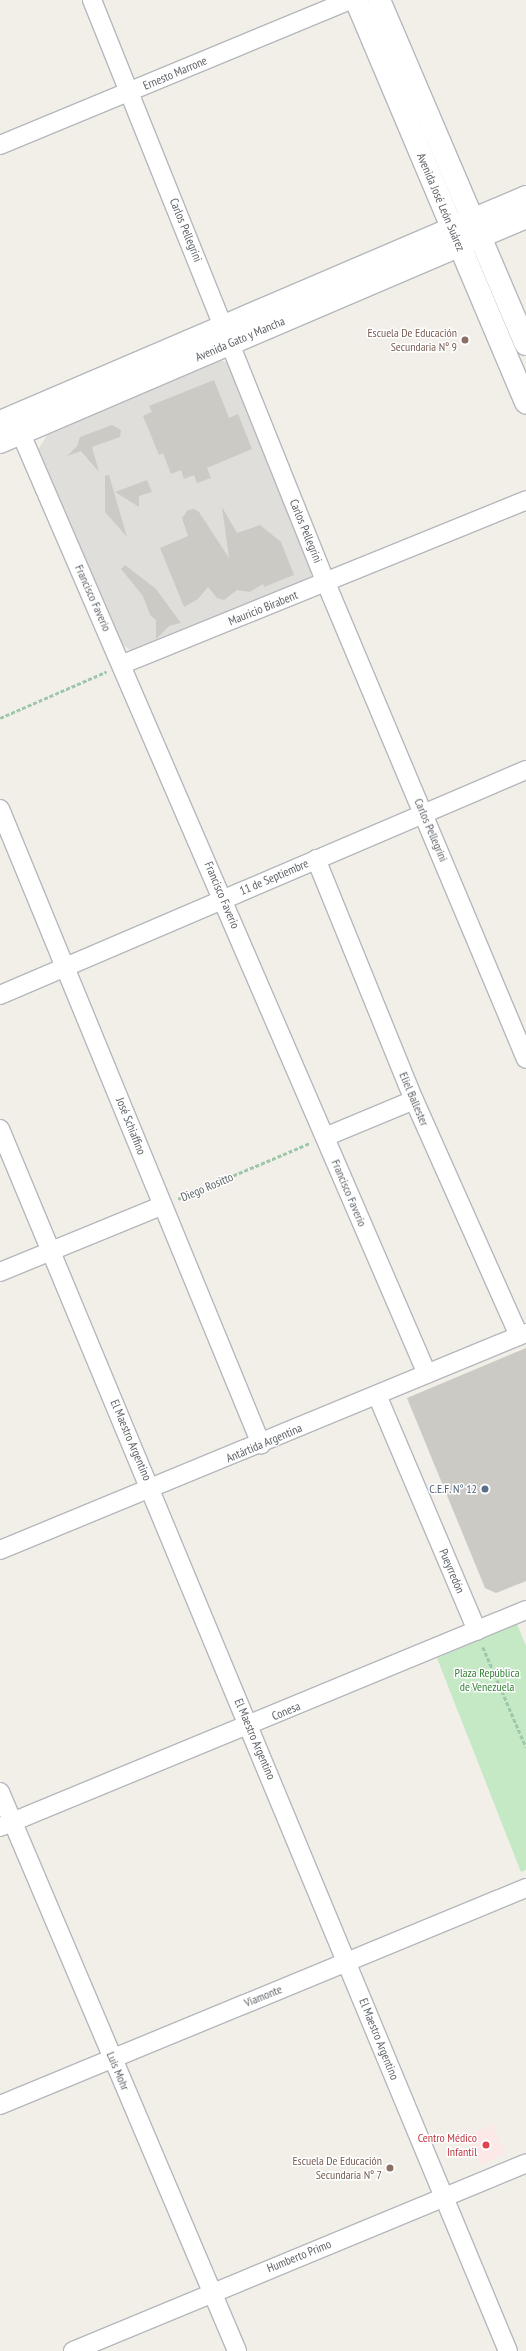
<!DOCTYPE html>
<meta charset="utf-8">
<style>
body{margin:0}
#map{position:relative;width:526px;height:2351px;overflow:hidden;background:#f1efe8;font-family:"PT Sans Narrow",sans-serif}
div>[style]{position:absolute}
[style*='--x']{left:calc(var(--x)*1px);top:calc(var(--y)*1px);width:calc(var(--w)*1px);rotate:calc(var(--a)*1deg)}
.industrial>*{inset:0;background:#e0deda}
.medical>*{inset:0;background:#fce8e6}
.green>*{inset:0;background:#c5e8c5}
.building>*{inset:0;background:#cccac5}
.path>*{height:2.5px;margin-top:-1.25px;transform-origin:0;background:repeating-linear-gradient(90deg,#9cc7a9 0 4px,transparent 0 6px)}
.roads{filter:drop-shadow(1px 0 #b5b8bc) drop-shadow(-1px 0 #b5b8bc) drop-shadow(0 1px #b5b8bc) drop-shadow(0 -1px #b5b8bc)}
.minor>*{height:18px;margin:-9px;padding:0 9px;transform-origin:9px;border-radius:9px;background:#fff}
.secondary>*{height:22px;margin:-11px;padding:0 11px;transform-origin:11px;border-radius:11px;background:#fff}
.dots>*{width:11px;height:11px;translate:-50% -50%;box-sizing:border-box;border:2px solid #fff;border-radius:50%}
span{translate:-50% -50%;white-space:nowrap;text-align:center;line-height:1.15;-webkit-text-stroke:3px #fff;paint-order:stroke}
.street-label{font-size:12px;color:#5f6368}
.education-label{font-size:12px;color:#785e54}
.right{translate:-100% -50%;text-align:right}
.service-label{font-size:12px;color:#4e5e75}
.park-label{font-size:12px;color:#348238}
.health-label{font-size:12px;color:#be3a42}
</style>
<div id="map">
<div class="industrial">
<i style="clip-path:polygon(218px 359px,230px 364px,313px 567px,311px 577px,132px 651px,121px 644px,38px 450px,50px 430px)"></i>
</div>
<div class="medical">
<i style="clip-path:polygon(492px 2124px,505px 2153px,480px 2165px,467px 2136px)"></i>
</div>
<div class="green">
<i style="clip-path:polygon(517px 1624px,526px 1646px,526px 1870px,521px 1872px,437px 1658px)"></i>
</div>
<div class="building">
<i style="clip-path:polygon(214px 380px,229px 418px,238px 414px,252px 449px,207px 468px,211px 478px,197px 483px,194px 475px,184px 479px,181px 470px,171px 474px,163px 453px,159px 455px,143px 416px,152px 412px,149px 406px)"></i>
<i style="clip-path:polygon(112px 425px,121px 430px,120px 437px,92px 447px,99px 472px,81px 451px,67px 456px,77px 446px,80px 437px)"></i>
<i style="clip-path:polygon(109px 475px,127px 537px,105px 512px,105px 476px)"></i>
<i style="clip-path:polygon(147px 480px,152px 492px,139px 496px,139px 507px,115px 492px)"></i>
<i style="clip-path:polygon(222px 507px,237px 533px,260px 525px,281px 542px,294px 575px,264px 587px,263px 584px,250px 592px,237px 590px,224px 600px,217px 598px,208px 587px,198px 599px,184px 607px,160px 548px,188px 536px,182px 518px,188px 510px,194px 509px,199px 512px,229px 558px)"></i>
<i style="clip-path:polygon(125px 565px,156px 589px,181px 623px,169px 626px,156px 639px,156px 620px,150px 615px,143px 596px,121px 569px)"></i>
<i style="clip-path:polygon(526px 1348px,526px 1581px,496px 1593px,485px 1588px,407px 1398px)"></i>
</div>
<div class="path">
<i style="--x:0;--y:718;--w:116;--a:-23.5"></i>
<i style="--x:178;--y:1199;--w:143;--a:-23"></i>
<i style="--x:483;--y:1647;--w:109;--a:66.7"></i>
</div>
<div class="roads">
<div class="minor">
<i style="--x:92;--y:0;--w:628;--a:68.13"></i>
<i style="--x:326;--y:583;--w:516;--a:67.21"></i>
<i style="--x:0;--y:145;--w:379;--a:-22.5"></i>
<i style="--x:15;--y:420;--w:1039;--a:66.64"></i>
<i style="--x:123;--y:664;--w:435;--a:-22.1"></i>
<i style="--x:0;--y:809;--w:687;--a:67.66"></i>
<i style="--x:316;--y:859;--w:260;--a:67.9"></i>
<i style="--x:414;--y:1100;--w:258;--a:66"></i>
<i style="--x:0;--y:995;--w:572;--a:-23.16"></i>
<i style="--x:0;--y:1129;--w:1323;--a:67.43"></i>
<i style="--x:325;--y:1137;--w:96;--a:-22.6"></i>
<i style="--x:0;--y:1272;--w:176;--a:-22.3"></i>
<i style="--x:377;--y:1395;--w:256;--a:67"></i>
<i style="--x:0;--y:1550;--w:569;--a:-22.42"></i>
<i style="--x:0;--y:1792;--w:607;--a:67.02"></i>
<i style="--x:0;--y:1827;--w:569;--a:-22.42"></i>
<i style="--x:0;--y:2105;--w:569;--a:-22.42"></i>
<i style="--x:73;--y:2351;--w:490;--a:-22.5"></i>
</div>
<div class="secondary">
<i style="--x:356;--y:0;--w:437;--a:67.1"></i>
<i style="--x:379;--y:0;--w:374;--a:66.9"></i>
<i style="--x:0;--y:422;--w:572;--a:-23.16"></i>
<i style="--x:0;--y:442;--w:572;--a:-23.16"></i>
</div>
</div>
<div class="dots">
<i style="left:465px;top:340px;background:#8d6e63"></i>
<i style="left:485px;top:1489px;background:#5c6f8a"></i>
<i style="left:486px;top:2145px;background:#e0444e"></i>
<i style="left:390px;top:2168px;background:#8d6e63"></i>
</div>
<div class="street-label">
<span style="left:175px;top:73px;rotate:-23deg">Ernesto Marrone</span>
<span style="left:441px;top:202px;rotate:67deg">Avenida José León Suárez</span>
<span style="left:186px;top:230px;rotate:68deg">Carlos Pellegrini</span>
<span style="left:240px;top:339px;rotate:-23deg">Avenida Gato y Mancha</span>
<span style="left:306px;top:531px;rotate:68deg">Carlos Pellegrini</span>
<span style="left:93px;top:598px;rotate:66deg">Francisco Faverio</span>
<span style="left:263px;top:608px;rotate:-22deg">Mauricio Birabent</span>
<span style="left:431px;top:830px;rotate:67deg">Carlos Pellegrini</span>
<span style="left:274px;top:877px;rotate:-23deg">11 de Septiembre</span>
<span style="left:222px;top:895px;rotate:67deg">Francisco Faverio</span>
<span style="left:414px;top:1099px;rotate:67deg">Eliel Ballester</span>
<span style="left:131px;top:1126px;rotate:68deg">José Schiaffino</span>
<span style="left:207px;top:1187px;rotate:-23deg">Diego Rositto</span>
<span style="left:349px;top:1193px;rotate:67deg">Francisco Faverio</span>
<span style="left:131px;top:1440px;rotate:67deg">El Maestro Argentino</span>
<span style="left:264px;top:1443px;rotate:-23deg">Antártida Argentina</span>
<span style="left:452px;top:1571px;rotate:67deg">Pueyrredón</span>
<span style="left:286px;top:1711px;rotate:-23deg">Conesa</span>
<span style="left:255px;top:1739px;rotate:67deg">El Maestro Argentino</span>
<span style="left:263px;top:1996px;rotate:-22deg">Viamonte</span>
<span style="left:379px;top:2039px;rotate:68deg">El Maestro Argentino</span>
<span style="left:118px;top:2071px;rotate:67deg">Luis Mohr</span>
<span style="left:299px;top:2256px;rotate:-22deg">Humberto Primo</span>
</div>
<div class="education-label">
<span class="right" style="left:457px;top:340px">Escuela De Educación<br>Secundaria Nº 9</span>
<span class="right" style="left:382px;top:2168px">Escuela De Educación<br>Secundaria Nº 7</span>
</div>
<div class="service-label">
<span class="right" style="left:477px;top:1489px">C.E.F. N° 12</span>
</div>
<div class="park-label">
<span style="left:487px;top:1680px">Plaza República<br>de Venezuela</span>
</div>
<div class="health-label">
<span class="right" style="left:477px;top:2145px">Centro Médico<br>Infantil</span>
</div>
</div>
